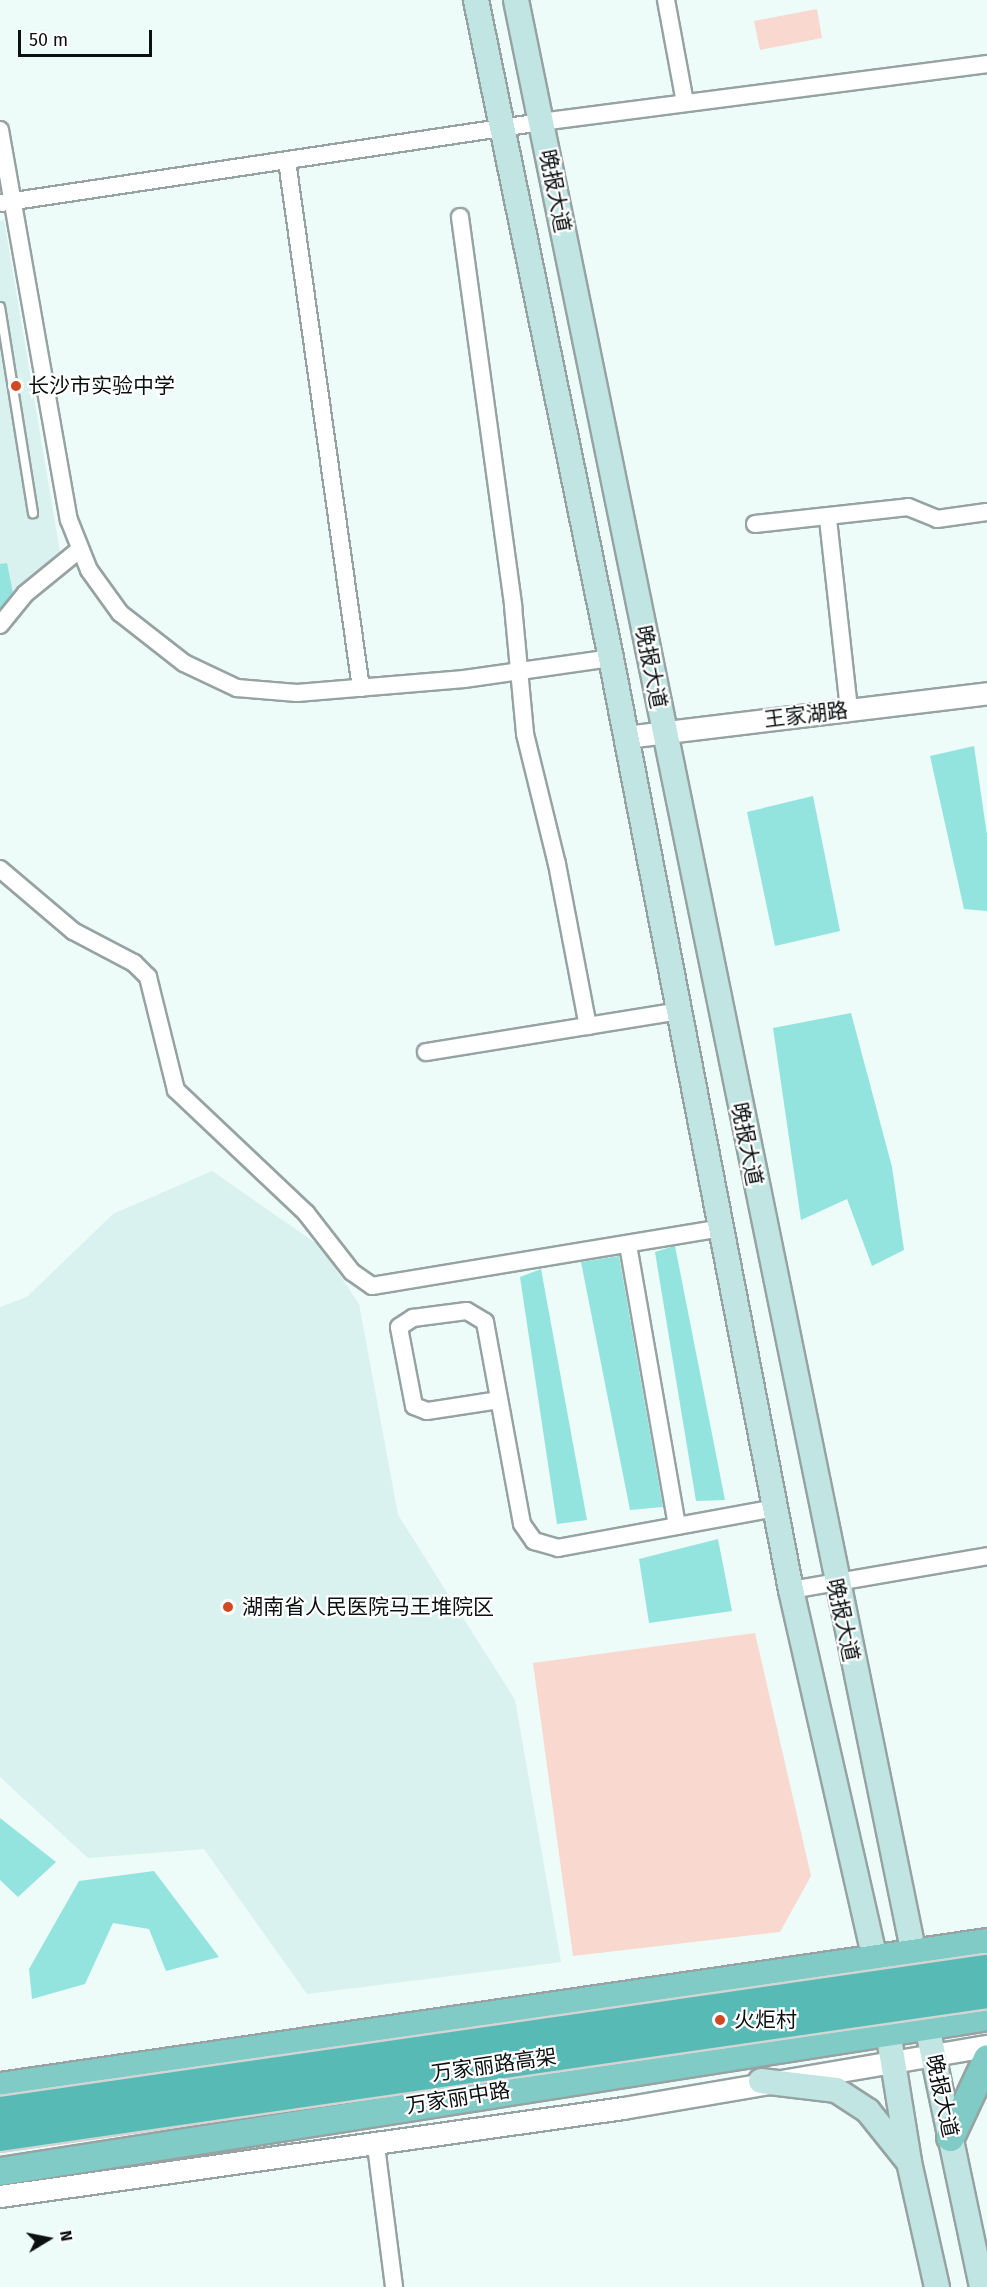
<!DOCTYPE html>
<meta charset="utf-8">
<style>
body{margin:0}
#map{position:relative;width:987px;height:2287px;overflow:hidden;background:#edfbf9;font-family:"Fira Sans","Noto Sans SC",sans-serif}
div>[style]{position:absolute}
[style*='--x']{left:calc(var(--x)*1px);top:calc(var(--y)*1px);width:calc(var(--w)*1px);rotate:calc(var(--a)*1deg)}
.built>*{inset:0;background:#d9f1ef}
.green>*{inset:0;background:#f8d8cf}
.building>*{inset:0;background:#93e4de}
.roads{filter:drop-shadow(2px 0 #96a3a2) drop-shadow(-2px 0 #96a3a2) drop-shadow(0 2px #96a3a2) drop-shadow(0 -2px #96a3a2)}
.service>*{height:8px;margin:-4px;padding:0 4px;transform-origin:4px;border-radius:4px;background:#fff}
.minor>*{height:16px;margin:-8px;padding:0 8px;transform-origin:8px;border-radius:8px;background:#fff}
.tertiary>*{height:21px;margin:-10.5px;padding:0 10.5px;transform-origin:10.5px;border-radius:10.5px;background:#fff}
.secondary>*{height:24px;margin:-12px;padding:0 12px;transform-origin:12px;border-radius:12px;background:#c0e5e3}
.primary>*{height:27px;margin:-13.5px;padding:0 13.5px;transform-origin:13.5px;border-radius:13.5px;background:#81cbc7}
.bridges{filter:drop-shadow(2px 0 #d3d4d4) drop-shadow(-2px 0 #d3d4d4) drop-shadow(0 2px #d3d4d4) drop-shadow(0 -2px #d3d4d4)}
.trunk-bridge>*{height:28px;margin:-14px;padding:0 14px;transform-origin:14px;border-radius:14px;background:#57bab4}
.dots>*{width:16px;height:16px;translate:-50% -50%;box-sizing:border-box;border:3px solid #fff;border-radius:50%}
span{translate:-50% -50%;white-space:nowrap;text-align:center;line-height:1.15;-webkit-text-stroke:4.5px #fff;paint-order:stroke}
.street-label{font-size:21px;color:#0b1010}
.poi-label{font-size:21px;color:#0b1010}
.left{translate:0 -50%;text-align:left}
.north{position:absolute;left:18px;top:2209px;width:60px;height:60px;-webkit-text-stroke:4px #fff;paint-order:stroke;rotate:80deg;font-size:16px;font-weight:700;line-height:24px;text-align:center;color:#0b1010}
.north::after{content:'';display:block;margin:auto;width:21px;height:27px;background:#0b1010;clip-path:polygon(50% 0,100% 100%,50% 72%,0 100%)}
.scale{position:absolute;left:18px;top:30px;width:134px;height:27px;box-sizing:border-box;border:3px solid #0b1010;border-top:0;padding-left:8px;font-size:18px;line-height:21px;white-space:nowrap;color:#0b1010;-webkit-text-stroke:4px #fff;paint-order:stroke}
</style>
<div id="map">
<div class="built">
<i style="clip-path:polygon(4px 220px,60px 552px,17px 612px,0 619px,0 221px)"></i>
<i style="clip-path:polygon(212px 1171px,320px 1246px,359px 1304px,398px 1515px,515px 1700px,561px 1962px,307px 1994px,204px 1849px,88px 1858px,0 1777px,0 1307px,27px 1297px,113px 1214px)"></i>
</div>
<div class="green">
<i style="clip-path:polygon(817px 9px,822px 38px,760px 50px,754px 21px)"></i>
<i style="clip-path:polygon(755px 1633px,811px 1876px,780px 1932px,573px 1956px,533px 1663px)"></i>
</div>
<div class="building">
<i style="clip-path:polygon(7px 563px,13px 593px,0 608px,0 564px)"></i>
<i style="clip-path:polygon(974px 746px,987px 835px,987px 911px,964px 909px,930px 756px)"></i>
<i style="clip-path:polygon(813px 796px,840px 931px,775px 946px,747px 812px)"></i>
<i style="clip-path:polygon(851px 1013px,892px 1167px,904px 1250px,872px 1266px,847px 1199px,801px 1220px,773px 1028px)"></i>
<i style="clip-path:polygon(674px 1246px,675px 1246px,725px 1500px,696px 1501px,655px 1252px)"></i>
<i style="clip-path:polygon(619px 1256px,663px 1507px,630px 1510px,581px 1262px)"></i>
<i style="clip-path:polygon(541px 1269px,587px 1520px,557px 1524px,520px 1277px)"></i>
<i style="clip-path:polygon(718px 1539px,732px 1611px,649px 1623px,639px 1559px)"></i>
<i style="clip-path:polygon(0 1818px,56px 1862px,18px 1897px,0 1880px)"></i>
<i style="clip-path:polygon(154px 1871px,219px 1957px,166px 1971px,149px 1929px,113px 1923px,85px 1984px,32px 1999px,29px 1969px,79px 1881px)"></i>
</div>
<div class="roads">
<div class="service">
<i style="--x:0;--y:307;--w:209;--a:80.9"></i>
</div>
<div class="minor">
<i style="--x:666;--y:0;--w:99;--a:79.5"></i>
<i style="--x:0;--y:130;--w:396;--a:80"></i>
<i style="--x:69;--y:520;--w:54;--a:68.2"></i>
<i style="--x:89;--y:570;--w:53;--a:54.2"></i>
<i style="--x:120;--y:613;--w:81;--a:38"></i>
<i style="--x:184;--y:663;--w:59;--a:25.3"></i>
<i style="--x:237;--y:688;--w:60;--a:4.8"></i>
<i style="--x:297;--y:693;--w:168;--a:-4.8"></i>
<i style="--x:464;--y:679;--w:148;--a:-8.1"></i>
<i style="--x:287;--y:161;--w:532;--a:82.01"></i>
<i style="--x:1;--y:203;--w:546;--a:-8.53"></i>
<i style="--x:541;--y:122;--w:450;--a:-7.4"></i>
<i style="--x:460;--y:217;--w:393;--a:82.2"></i>
<i style="--x:513;--y:606;--w:129;--a:84.6"></i>
<i style="--x:525;--y:734;--w:134;--a:76.2"></i>
<i style="--x:557;--y:864;--w:165;--a:79.2"></i>
<i style="--x:828;--y:519;--w:192;--a:83.7"></i>
<i style="--x:755;--y:524;--w:154;--a:-6.3"></i>
<i style="--x:908;--y:507;--w:31;--a:22"></i>
<i style="--x:937;--y:519;--w:50;--a:-8"></i>
<i style="--x:0;--y:625;--w:40;--a:-51"></i>
<i style="--x:25;--y:594;--w:70;--a:-39.2"></i>
<i style="--x:0;--y:869;--w:96;--a:40.3"></i>
<i style="--x:73;--y:931;--w:69;--a:27.7"></i>
<i style="--x:134;--y:963;--w:20;--a:45"></i>
<i style="--x:148;--y:977;--w:116;--a:76.1"></i>
<i style="--x:176;--y:1090;--w:179;--a:43.4"></i>
<i style="--x:306;--y:1213;--w:75;--a:52.1"></i>
<i style="--x:352;--y:1272;--w:24;--a:35"></i>
<i style="--x:372;--y:1286;--w:354;--a:-9.4"></i>
<i style="--x:426;--y:1052;--w:256;--a:-9.2"></i>
<i style="--x:628;--y:1245;--w:285;--a:80.1"></i>
<i style="--x:499;--y:1400;--w:73;--a:171.3"></i>
<i style="--x:427;--y:1411;--w:14;--a:-159"></i>
<i style="--x:414;--y:1406;--w:80;--a:-100.8"></i>
<i style="--x:399;--y:1327;--w:17;--a:-33"></i>
<i style="--x:413;--y:1318;--w:54;--a:-7.4"></i>
<i style="--x:467;--y:1311;--w:21;--a:31"></i>
<i style="--x:485;--y:1322;--w:205;--a:79.6"></i>
<i style="--x:522;--y:1524;--w:21;--a:55"></i>
<i style="--x:534;--y:1541;--w:25;--a:16"></i>
<i style="--x:558;--y:1548;--w:222;--a:-10.4"></i>
<i style="--x:791;--y:1590;--w:199;--a:-9.8"></i>
<i style="--x:376;--y:2146;--w:142;--a:82.7"></i>
</div>
<div class="tertiary">
<i style="--x:626;--y:737;--w:364;--a:-6.9"></i>
<i style="--x:0;--y:2196;--w:629;--a:-8.04"></i>
<i style="--x:623;--y:2108;--w:369;--a:-9.7"></i>
</div>
<div class="secondary">
<i style="--x:476;--y:0;--w:672;--a:78.41"></i>
<i style="--x:611;--y:658;--w:949;--a:79.07"></i>
<i style="--x:791;--y:1590;--w:396;--a:77.2"></i>
<i style="--x:516;--y:0;--w:2010;--a:78.49"></i>
<i style="--x:923;--y:2007;--w:286;--a:78.1"></i>
<i style="--x:885;--y:2013;--w:151;--a:80.8"></i>
<i style="--x:909;--y:2162;--w:128;--a:77.4"></i>
<i style="--x:761;--y:2081;--w:76;--a:6.8"></i>
<i style="--x:836;--y:2090;--w:38;--a:33"></i>
<i style="--x:868;--y:2111;--w:64;--a:51.3"></i>
</div>
<div class="primary">
<i style="--x:0;--y:2086;--w:997;--a:-8.3"></i>
<i style="--x:950;--y:2137;--w:87;--a:-64.9"></i>
<i style="--x:0;--y:2171;--w:999;--a:-8.92"></i>
</div>
</div>
<div class="bridges">
<div class="trunk-bridge">
<i style="--x:0;--y:2111;--w:997;--a:-8.19"></i>
<i style="--x:0;--y:2137;--w:997;--a:-8.24"></i>
</div>
</div>
<div class="dots">
<i style="left:16px;top:386px;background:#d14822"></i>
<i style="left:228px;top:1607px;background:#d14822"></i>
<i style="left:720px;top:2020px;background:#d14822"></i>
</div>
<div class="street-label">
<span style="left:555px;top:191px;rotate:79deg">晚报大道</span>
<span style="left:651px;top:667px;rotate:79deg">晚报大道</span>
<span style="left:806px;top:715px;rotate:-7deg">王家湖路</span>
<span style="left:747px;top:1144px;rotate:79deg">晚报大道</span>
<span style="left:843px;top:1620px;rotate:78deg">晚报大道</span>
<span style="left:494px;top:2065px;rotate:-8deg">万家丽路高架</span>
<span style="left:942px;top:2096px;rotate:78deg">晚报大道</span>
<span style="left:458px;top:2098px;rotate:-9deg">万家丽中路</span>
</div>
<div class="poi-label">
<span class="left" style="left:28px;top:386px">长沙市实验中学</span>
<span class="left" style="left:242px;top:1607px">湖南省人民医院马王堆院区</span>
<span class="left" style="left:734px;top:2020px">火炬村</span>
</div>
<div class="north">N</div>
<div class="scale">50 m</div>
</div>
